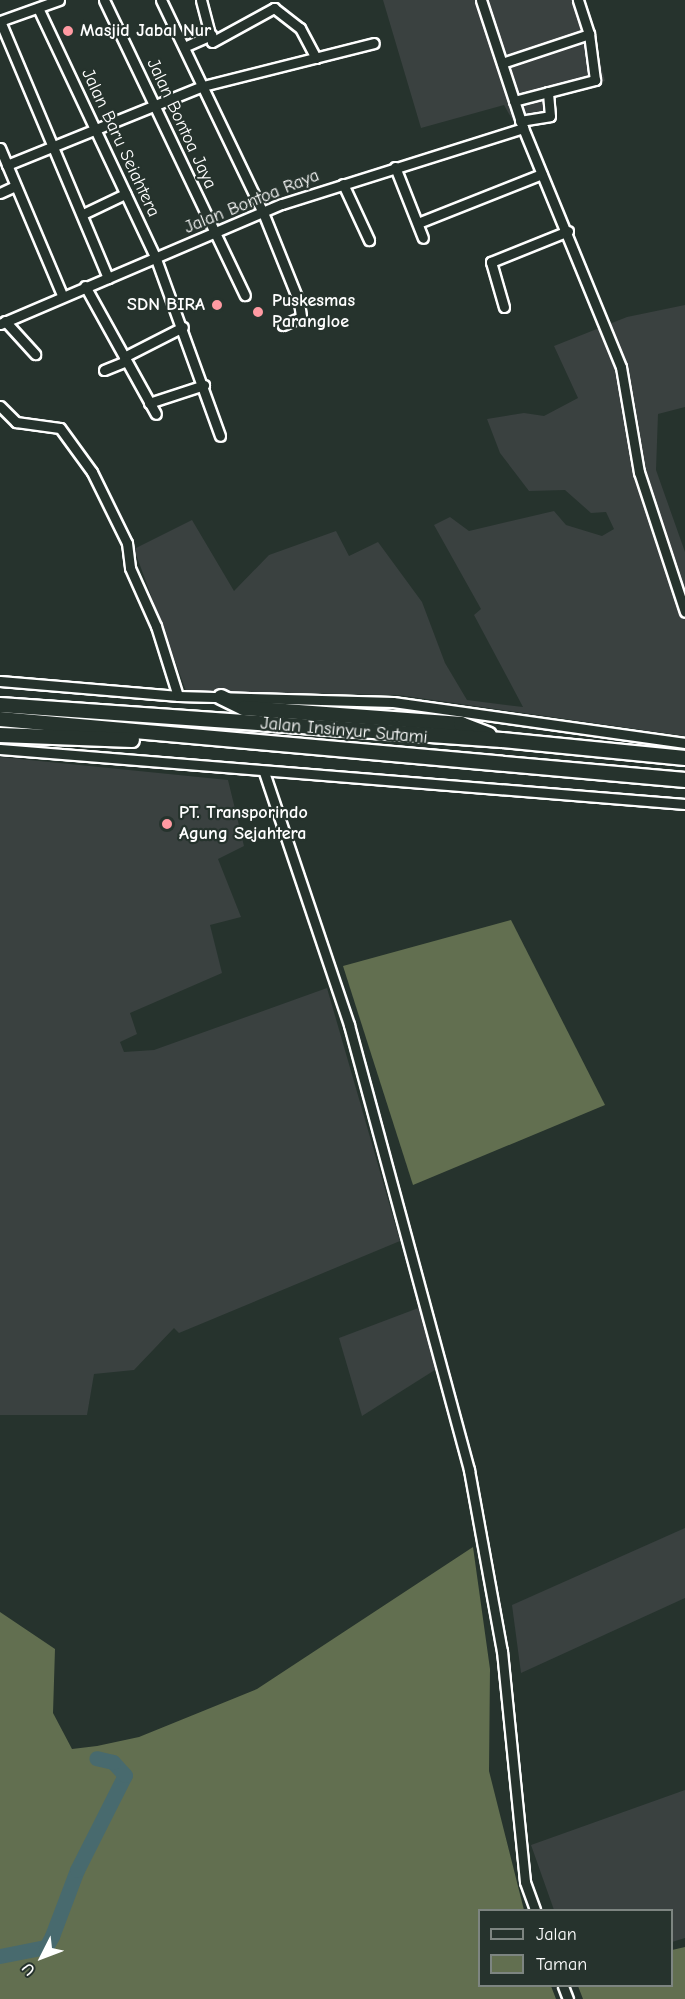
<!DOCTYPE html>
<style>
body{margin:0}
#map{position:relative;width:685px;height:1999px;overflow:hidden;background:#26332d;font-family:"Comic Neue",sans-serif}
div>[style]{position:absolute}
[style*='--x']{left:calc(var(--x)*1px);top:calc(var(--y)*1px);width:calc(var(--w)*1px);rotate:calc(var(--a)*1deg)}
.built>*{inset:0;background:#3a4140}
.green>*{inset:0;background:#626f50}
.river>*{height:15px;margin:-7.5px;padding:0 7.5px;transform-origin:7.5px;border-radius:7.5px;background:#486a6e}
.roads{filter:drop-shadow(2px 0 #fff) drop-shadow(-2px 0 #fff) drop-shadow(0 2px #fff) drop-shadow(0 -2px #fff)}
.minor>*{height:9px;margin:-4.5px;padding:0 4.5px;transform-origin:4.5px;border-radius:4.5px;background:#26332d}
.highway>*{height:14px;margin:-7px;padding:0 7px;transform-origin:7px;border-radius:7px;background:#26332d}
.dots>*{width:16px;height:16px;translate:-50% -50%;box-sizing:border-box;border:3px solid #26332d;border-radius:50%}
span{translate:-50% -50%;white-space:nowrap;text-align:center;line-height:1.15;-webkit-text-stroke:4.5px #26332d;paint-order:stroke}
.poi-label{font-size:18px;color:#fff;font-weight:700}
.left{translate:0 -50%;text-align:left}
.right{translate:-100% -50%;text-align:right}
.street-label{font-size:18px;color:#fff}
.legend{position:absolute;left:478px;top:1909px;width:195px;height:78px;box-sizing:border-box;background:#26332d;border:2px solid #7d8581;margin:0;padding:8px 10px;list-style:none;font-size:18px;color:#fff}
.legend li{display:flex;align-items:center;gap:12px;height:30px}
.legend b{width:30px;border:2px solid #7d8581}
.north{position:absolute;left:12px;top:1927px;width:60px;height:60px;-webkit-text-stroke:4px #26332d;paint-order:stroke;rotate:228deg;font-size:16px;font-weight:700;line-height:24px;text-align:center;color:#fff}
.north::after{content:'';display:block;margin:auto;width:21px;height:27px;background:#fff;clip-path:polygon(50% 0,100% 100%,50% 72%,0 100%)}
</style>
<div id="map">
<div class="built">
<i style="clip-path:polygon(383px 0,585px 0,605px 81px,554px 97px,557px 109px,513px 121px,504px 105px,421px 128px)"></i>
<i style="clip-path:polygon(685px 305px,685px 407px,658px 414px,656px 470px,685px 552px,685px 736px,398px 695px,186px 691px,134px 549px,192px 520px,234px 591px,269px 555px,336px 531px,349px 556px,378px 542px,422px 602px,445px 663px,467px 700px,523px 707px,474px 615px,481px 609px,434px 525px,450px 517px,469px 531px,554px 511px,566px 525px,602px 536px,614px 529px,606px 512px,591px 513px,565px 490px,529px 491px,500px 453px,487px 419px,524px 413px,544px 416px,578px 398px,554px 346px,627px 317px)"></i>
<i style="clip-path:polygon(0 757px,228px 780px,244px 846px,218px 859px,241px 917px,210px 925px,222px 973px,130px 1013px,137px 1034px,120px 1042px,124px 1052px,154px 1050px,327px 988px,400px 1241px,179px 1333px,174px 1328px,134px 1370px,94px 1374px,87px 1415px,0 1415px)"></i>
<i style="clip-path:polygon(421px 1307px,438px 1368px,362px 1416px,339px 1338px)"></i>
<i style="clip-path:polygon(685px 1528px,685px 1598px,521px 1673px,512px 1605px)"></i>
<i style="clip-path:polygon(685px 1790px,685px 1938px,672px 1942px,672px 1910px,554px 1910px,531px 1845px)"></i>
</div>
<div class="green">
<i style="clip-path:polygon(511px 920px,605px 1105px,413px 1185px,343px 966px)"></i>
<i style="clip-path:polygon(473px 1547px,490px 1669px,489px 1771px,524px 1910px,480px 1910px,480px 1986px,551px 1986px,556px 1999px,0 1999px,0 1612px,55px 1649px,53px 1713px,72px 1749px,97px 1746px,139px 1737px,257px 1689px)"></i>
<i style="clip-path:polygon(685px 1947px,685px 1999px,583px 1999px,578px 1986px,672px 1986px,672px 1950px)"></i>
</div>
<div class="river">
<i style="--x:0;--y:1956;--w:47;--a:-11.1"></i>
<i style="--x:46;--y:1947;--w:13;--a:-61"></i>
<i style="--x:52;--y:1936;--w:71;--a:-69.3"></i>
<i style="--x:77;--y:1870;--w:106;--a:-63.2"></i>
<i style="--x:125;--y:1775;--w:18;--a:-133"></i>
<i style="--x:113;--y:1762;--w:17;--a:-167"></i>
</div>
<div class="roads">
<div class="minor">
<i style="--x:59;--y:0;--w:63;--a:160.4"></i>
<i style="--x:0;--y:21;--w:279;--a:67.2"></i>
<i style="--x:104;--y:0;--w:327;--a:64.5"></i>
<i style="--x:161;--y:0;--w:238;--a:64.4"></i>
<i style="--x:264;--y:215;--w:94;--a:68.1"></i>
<i style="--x:299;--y:302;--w:15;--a:82"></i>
<i style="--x:301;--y:317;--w:20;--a:156"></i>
<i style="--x:201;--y:0;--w:43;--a:75.3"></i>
<i style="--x:212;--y:42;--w:71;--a:-28.7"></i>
<i style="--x:274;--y:8;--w:33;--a:38"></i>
<i style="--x:300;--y:28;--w:34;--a:62"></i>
<i style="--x:481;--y:0;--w:135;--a:71.8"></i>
<i style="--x:523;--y:128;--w:258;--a:67.7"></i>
<i style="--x:621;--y:367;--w:107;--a:80.3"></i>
<i style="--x:639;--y:472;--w:147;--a:71.8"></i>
<i style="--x:38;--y:8;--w:277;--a:64.8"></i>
<i style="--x:156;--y:259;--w:188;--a:70.1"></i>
<i style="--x:184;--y:47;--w:30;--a:-24"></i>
<i style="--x:502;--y:63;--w:92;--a:-18.4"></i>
<i style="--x:589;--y:34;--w:36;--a:-108"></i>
<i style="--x:514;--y:101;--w:84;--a:-14.5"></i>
<i style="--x:595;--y:80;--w:46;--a:-97.4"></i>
<i style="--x:520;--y:121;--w:30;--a:-9"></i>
<i style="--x:550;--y:116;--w:24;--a:-95"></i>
<i style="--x:0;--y:148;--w:160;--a:67.1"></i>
<i style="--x:7;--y:165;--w:211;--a:-22"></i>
<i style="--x:203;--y:86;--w:176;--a:-14.1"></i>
<i style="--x:395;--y:167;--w:76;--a:68.5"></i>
<i style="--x:343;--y:184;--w:62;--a:65.1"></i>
<i style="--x:0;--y:193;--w:17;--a:-25"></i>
<i style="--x:83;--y:214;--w:47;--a:-25.5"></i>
<i style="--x:418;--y:223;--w:133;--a:-21.6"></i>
<i style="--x:85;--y:286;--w:146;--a:61"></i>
<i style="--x:504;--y:307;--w:47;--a:-106.1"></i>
<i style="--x:491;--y:262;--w:83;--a:-21.9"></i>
<i style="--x:5;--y:321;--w:45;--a:47.7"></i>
<i style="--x:0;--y:324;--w:306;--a:-23.1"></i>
<i style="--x:282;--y:204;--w:253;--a:-17.5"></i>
<i style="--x:124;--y:357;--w:66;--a:-27"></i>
<i style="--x:104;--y:370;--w:24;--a:-22"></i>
<i style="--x:149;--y:403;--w:58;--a:-18.1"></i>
<i style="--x:0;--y:406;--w:23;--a:45"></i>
<i style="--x:16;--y:422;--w:44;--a:7.8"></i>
<i style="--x:60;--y:428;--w:54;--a:54"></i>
<i style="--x:92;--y:472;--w:79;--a:63.8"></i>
<i style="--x:127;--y:543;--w:25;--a:83"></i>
<i style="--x:130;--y:568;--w:64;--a:65.9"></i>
<i style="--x:156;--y:626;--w:73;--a:72.6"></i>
<i style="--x:0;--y:681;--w:179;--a:4.8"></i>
<i style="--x:178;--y:696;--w:215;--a:1.6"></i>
<i style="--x:393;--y:702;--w:295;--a:8"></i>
<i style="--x:0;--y:749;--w:687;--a:4.59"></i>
<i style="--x:264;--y:772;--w:267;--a:71.4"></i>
<i style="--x:349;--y:1025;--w:461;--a:74.9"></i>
<i style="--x:469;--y:1470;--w:184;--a:79.7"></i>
<i style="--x:502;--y:1651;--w:232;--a:84.3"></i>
<i style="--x:525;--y:1882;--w:30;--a:70"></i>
<i style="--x:563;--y:1986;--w:14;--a:69"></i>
</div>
<div class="highway">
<i style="--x:221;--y:697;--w:25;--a:26"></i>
<i style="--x:244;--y:708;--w:218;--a:4.2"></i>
<i style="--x:461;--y:724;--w:30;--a:21"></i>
<i style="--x:0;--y:705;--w:503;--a:3.99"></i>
<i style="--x:502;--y:740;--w:184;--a:5.6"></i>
<i style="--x:0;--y:719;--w:688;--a:5.09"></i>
<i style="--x:0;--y:735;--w:132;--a:2.2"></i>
</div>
</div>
<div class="dots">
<i style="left:68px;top:31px;background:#ff9aa2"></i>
<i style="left:217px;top:305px;background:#ff9aa2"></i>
<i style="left:258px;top:312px;background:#ff9aa2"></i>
<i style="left:167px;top:824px;background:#ff9aa2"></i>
</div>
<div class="poi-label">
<span class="left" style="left:80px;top:31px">Masjid Jabal Nur</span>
<span class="left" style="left:272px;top:312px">Puskesmas<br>Parangloe</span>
<span class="right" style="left:205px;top:305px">SDN BIRA</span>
<span class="left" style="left:179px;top:824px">PT. Transporindo<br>Agung Sejahtera</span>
</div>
<div class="street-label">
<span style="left:181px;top:124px;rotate:65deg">Jalan Bontoa Jaya</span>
<span style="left:120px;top:143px;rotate:65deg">Jalan Baru Seiahtera</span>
<span style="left:252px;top:202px;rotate:-22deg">Jalan Bontoa Raya</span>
<span style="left:344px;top:731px;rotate:5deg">Jalan Insinyur Sutami</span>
</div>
<ul class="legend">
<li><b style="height:8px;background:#26332d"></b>Jalan</li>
<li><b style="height:16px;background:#626f50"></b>Taman</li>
</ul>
<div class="north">U</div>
</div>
